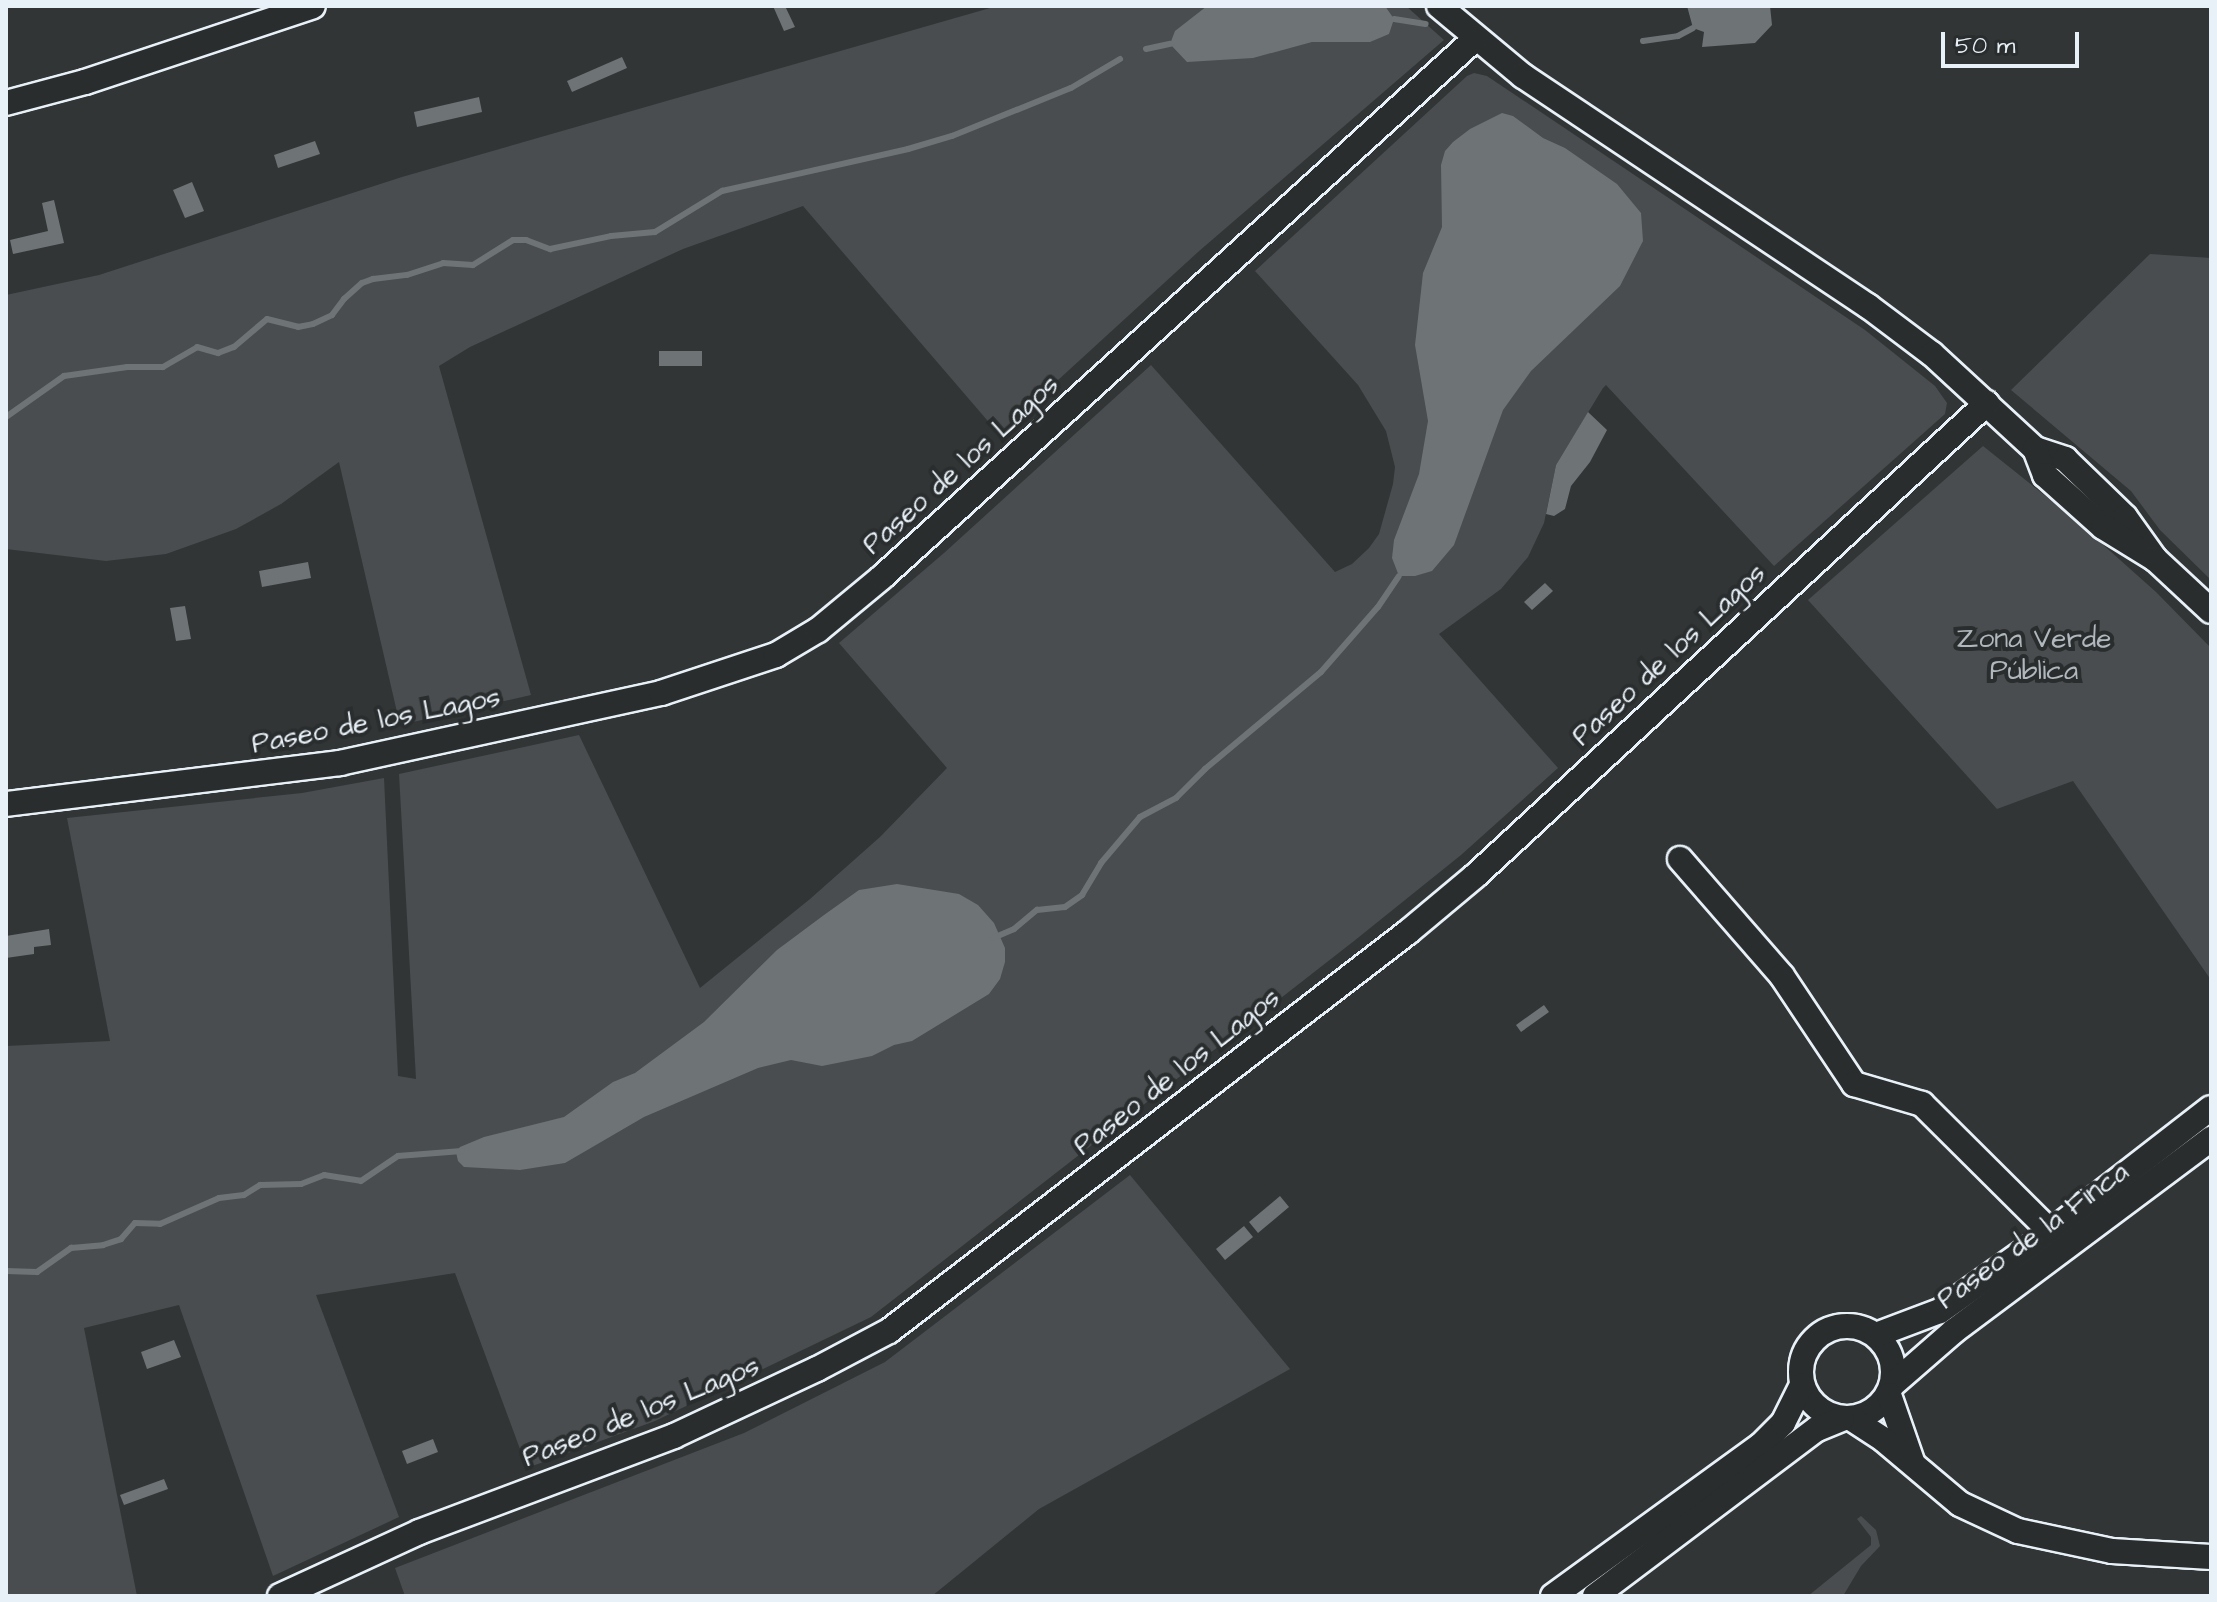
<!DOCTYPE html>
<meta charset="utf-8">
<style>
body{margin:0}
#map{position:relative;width:2217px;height:1602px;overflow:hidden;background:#323536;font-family:"Architects Daughter",sans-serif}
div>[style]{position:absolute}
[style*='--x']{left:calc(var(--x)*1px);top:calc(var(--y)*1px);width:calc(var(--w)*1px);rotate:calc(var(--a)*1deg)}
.green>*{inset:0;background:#494d4f}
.water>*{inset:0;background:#6e7376}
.stream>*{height:6px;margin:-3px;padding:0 3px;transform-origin:3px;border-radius:3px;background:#6e7376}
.roads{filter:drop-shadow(2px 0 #e8f1f8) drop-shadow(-2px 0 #e8f1f8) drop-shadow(0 2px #e8f1f8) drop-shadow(0 -2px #e8f1f8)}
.minor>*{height:24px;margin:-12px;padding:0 12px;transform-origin:12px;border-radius:12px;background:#2a2d2e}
.minor>.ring{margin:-12px;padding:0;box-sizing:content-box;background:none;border:24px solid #2a2d2e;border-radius:50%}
span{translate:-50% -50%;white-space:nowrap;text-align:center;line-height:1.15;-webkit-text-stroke:8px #2a2d2e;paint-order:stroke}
.street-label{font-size:28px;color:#e8f1f8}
.park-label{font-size:28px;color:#b0b8bd}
.frame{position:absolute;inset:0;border:8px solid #e8f1f8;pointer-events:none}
.scale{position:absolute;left:1941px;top:32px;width:138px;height:36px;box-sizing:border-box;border:4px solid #e8f1f8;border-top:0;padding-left:10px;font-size:24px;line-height:28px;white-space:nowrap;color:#e8f1f8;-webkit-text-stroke:6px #2a2d2e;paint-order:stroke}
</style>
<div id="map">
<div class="green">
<i style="clip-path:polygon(997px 6px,1406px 6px,1444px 40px,1198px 252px,999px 434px,803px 206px,683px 249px,470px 347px,439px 366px,531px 695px,400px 725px,339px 462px,281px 504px,236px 529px,166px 554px,106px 561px,6px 549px,6px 295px,99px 275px,402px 177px)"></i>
<i style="clip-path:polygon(1474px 73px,1487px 76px,1865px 330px,1935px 386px,1947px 403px,1945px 414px,1774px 566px,1606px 385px,1603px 388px,1556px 465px,1544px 523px,1528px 557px,1501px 589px,1439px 634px,1558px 768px,1461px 855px,1354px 941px,871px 1317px,655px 1421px,527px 1468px,455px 1273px,316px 1295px,399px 1517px,273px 1576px,179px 1305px,84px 1328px,137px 1596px,6px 1596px,6px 1046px,110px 1041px,67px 818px,302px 793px,384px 778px,398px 1076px,416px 1079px,399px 774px,579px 735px,700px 988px,810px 899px,880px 837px,947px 768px,839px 643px,944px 553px,1151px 365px,1335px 572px,1352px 564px,1369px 548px,1379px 534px,1393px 484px,1395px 467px,1386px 431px,1358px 385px,1255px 271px,1467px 76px)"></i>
<i style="clip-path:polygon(2150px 254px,2211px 258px,2211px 580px,2160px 530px,2131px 491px,2011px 390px)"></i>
<i style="clip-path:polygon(1983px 446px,2073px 518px,2156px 592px,2211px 648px,2211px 980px,2073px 781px,1997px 809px,1808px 600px)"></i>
<i style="clip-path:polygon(1130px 1175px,1290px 1369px,1039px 1509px,932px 1596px,405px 1596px,395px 1568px,744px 1433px,885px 1362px)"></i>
<i style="clip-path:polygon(1861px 1516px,1876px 1530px,1880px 1546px,1861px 1566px,1843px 1596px,1808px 1596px,1871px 1545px,1871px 1537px,1857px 1519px)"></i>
</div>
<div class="water">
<i style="clip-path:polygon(773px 6px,785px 6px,795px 27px,784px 31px)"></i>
<i style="clip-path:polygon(1207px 6px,1385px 6px,1394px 19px,1389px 34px,1370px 42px,1312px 42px,1253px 58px,1187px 62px,1170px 44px,1175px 31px)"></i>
<i style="clip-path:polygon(1687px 6px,1770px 6px,1772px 25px,1755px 43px,1702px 47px,1704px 32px,1693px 28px)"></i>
<i style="clip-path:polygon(622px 57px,627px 68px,572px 92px,567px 81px)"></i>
<i style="clip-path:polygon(479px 97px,482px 112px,417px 127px,414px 112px)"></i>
<i style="clip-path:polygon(1502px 113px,1513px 116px,1543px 138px,1565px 148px,1617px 184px,1641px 213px,1643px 241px,1620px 286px,1531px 371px,1503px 410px,1454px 545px,1432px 571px,1415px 576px,1399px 576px,1392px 558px,1394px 540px,1419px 474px,1428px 421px,1415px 345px,1423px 273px,1442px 227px,1441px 165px,1445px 151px,1453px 142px,1470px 129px)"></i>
<i style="clip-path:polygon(315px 141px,320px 154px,278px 168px,274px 155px)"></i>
<i style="clip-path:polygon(192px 182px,204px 211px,185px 218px,173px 190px)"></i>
<i style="clip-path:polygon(54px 200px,64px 243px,13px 254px,10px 240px,48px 231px,42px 203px)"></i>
<i style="clip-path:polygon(659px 351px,702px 351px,702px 366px,659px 366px)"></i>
<i style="clip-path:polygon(1588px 412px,1607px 430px,1590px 462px,1571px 486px,1565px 509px,1554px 516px,1546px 514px,1556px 465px)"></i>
<i style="clip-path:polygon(308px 562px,311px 578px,262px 587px,259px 571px)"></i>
<i style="clip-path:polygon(1545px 583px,1553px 591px,1532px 610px,1524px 602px)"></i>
<i style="clip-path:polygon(185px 606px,191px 639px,176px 641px,170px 608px)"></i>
<i style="clip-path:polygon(897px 884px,959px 894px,978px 905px,994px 923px,1005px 948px,1005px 962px,1000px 979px,989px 994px,912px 1041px,894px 1045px,872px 1056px,822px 1066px,791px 1060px,758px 1068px,644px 1117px,565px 1163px,520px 1170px,464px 1167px,458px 1161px,456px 1152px,460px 1147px,484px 1137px,564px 1117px,613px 1082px,635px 1073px,704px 1022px,777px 950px,824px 915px,859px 890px)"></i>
<i style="clip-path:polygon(49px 929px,51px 945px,34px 947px,34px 954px,6px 958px,6px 936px)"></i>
<i style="clip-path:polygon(1544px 1005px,1549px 1012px,1521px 1032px,1516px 1025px)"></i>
<i style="clip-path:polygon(1280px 1196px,1289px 1207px,1258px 1233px,1249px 1222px)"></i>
<i style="clip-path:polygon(1244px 1226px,1253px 1237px,1225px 1260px,1216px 1249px)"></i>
<i style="clip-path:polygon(174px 1340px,181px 1357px,147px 1369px,141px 1352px)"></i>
<i style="clip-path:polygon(433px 1439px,438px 1452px,407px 1464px,402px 1451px)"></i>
<i style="clip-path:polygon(164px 1479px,168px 1489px,124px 1505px,120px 1495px)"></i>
</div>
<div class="stream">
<i style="--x:1394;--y:19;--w:32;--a:9"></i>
<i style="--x:1643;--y:41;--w:35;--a:-8"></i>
<i style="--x:1678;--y:36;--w:17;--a:-28"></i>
<i style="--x:1146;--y:49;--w:25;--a:-12"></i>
<i style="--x:6;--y:417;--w:71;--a:-35.3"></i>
<i style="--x:64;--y:376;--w:64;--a:-8.1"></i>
<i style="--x:127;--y:367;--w:36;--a:0"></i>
<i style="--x:163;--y:367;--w:39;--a:-30"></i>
<i style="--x:197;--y:347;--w:22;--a:16"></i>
<i style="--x:218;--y:353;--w:17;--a:-21"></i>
<i style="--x:234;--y:347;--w:43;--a:-40.3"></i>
<i style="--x:267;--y:319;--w:32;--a:14"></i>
<i style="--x:298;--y:327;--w:15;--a:-11"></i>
<i style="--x:313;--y:324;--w:21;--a:-25"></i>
<i style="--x:332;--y:315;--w:20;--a:-53"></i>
<i style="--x:344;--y:299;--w:24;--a:-42"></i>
<i style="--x:362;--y:283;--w:12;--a:-20"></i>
<i style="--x:373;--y:279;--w:34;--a:-7"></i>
<i style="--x:407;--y:275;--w:38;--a:-18"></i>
<i style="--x:443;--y:263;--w:30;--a:4"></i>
<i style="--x:473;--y:265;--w:47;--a:-32"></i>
<i style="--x:513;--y:240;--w:13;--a:0"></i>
<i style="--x:526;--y:240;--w:26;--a:21"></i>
<i style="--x:550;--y:249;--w:62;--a:-12"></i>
<i style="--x:611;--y:236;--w:44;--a:-5.2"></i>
<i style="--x:655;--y:232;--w:79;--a:-31.5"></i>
<i style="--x:722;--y:191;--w:191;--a:-12.7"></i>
<i style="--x:908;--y:149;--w:46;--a:-16.5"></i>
<i style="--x:952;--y:136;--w:128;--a:-22"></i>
<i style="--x:1071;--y:88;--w:57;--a:-30.6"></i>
<i style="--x:993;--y:938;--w:23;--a:-23"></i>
<i style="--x:1014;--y:929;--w:30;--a:-40"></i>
<i style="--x:1037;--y:910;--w:28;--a:-6"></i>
<i style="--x:1065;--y:907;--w:21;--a:-35"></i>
<i style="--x:1082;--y:895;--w:37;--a:-59"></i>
<i style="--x:1101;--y:863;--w:60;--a:-49.7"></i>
<i style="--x:1140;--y:817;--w:41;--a:-27.8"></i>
<i style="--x:1176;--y:798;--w:41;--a:-45"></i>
<i style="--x:1205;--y:769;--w:151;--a:-39.9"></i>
<i style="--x:1321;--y:672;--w:86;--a:-48.8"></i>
<i style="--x:1378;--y:607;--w:37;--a:-56"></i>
<i style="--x:6;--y:1271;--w:31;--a:2"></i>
<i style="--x:37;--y:1272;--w:42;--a:-35.2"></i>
<i style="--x:71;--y:1248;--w:32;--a:-5"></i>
<i style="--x:103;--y:1245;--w:19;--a:-18"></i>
<i style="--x:121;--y:1239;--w:21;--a:-49"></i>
<i style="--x:135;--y:1223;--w:25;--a:2"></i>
<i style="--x:160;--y:1224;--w:64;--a:-23.8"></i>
<i style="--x:219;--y:1198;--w:25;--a:-7"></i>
<i style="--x:244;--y:1195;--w:19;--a:-32"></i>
<i style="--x:260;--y:1185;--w:41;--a:-1.4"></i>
<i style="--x:301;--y:1184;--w:25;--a:-21"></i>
<i style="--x:324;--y:1175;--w:37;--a:9"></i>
<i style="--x:361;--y:1181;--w:45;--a:-34"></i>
<i style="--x:398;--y:1156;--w:64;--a:-4.5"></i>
</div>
<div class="roads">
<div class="minor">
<i style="--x:1439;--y:6;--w:109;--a:39.8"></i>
<i style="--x:1523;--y:76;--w:415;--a:33.7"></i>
<i style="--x:1868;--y:306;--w:80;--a:36.9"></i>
<i style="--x:1932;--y:354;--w:140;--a:42.7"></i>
<i style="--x:2035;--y:449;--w:32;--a:18"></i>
<i style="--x:2065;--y:459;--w:83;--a:44"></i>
<i style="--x:2125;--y:517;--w:52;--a:54.5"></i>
<i style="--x:6;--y:103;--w:82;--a:-14.9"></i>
<i style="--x:85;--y:82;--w:240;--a:-18.4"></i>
<i style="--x:2035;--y:449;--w:28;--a:69"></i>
<i style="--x:2045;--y:475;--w:78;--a:41.9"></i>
<i style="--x:2103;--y:527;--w:61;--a:31.6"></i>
<i style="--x:2155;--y:559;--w:76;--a:42.9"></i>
<i style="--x:6;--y:804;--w:337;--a:-7"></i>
<i style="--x:340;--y:763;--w:329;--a:-12.3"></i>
<i style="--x:661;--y:693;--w:121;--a:-18.3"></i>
<i style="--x:776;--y:655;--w:49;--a:-30.8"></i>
<i style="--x:818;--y:630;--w:83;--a:-39.6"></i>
<i style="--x:882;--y:577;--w:801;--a:-42.22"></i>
<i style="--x:1680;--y:859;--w:155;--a:48.9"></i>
<i style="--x:1782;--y:976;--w:130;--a:56.3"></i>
<i style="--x:1854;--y:1084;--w:71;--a:16.4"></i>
<i style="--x:1922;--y:1104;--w:182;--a:44.8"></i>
<i class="ring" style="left:1801px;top:1326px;width:68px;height:68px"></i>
<i style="--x:1876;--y:1335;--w:68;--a:-20.6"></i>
<i style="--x:1940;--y:1311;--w:136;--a:-35.4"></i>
<i style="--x:2051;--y:1232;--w:202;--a:-37.8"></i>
<i style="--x:1892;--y:1385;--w:82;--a:-41.1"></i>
<i style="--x:1954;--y:1331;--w:321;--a:-36.8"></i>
<i style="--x:1889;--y:1395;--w:70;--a:70.8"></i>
<i style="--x:1852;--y:1419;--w:38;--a:33"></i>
<i style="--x:1884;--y:1440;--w:99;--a:40.1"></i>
<i style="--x:1960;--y:1504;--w:64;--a:25"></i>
<i style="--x:2018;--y:1531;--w:96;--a:12"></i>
<i style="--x:2112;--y:1551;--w:99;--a:3.5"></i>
<i style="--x:280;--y:1596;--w:153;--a:-24.7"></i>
<i style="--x:419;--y:1532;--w:272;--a:-20.6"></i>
<i style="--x:674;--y:1436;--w:158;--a:-25.1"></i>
<i style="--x:817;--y:1369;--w:81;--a:-27.8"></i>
<i style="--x:889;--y:1331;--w:655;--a:-37.55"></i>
<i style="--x:1408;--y:932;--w:87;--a:-39.9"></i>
<i style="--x:1475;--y:876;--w:697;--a:-42.73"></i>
<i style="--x:1553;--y:1596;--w:257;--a:-36"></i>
<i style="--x:1761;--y:1445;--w:31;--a:-45"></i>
<i style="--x:1783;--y:1423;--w:42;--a:-63.4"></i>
<i style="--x:1595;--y:1596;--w:278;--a:-37"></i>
<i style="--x:1817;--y:1429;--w:27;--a:-22"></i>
</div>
</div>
<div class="street-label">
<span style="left:961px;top:465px;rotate:-42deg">Paseo de los Lagos</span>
<span style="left:1669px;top:655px;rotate:-43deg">Paseo de los Lagos</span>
<span style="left:376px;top:721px;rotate:-11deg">Paseo de los Lagos</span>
<span style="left:1177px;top:1072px;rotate:-38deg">Paseo de los Lagos</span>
<span style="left:2033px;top:1236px;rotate:-36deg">Paseo de la Finca</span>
<span style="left:641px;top:1412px;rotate:-22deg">Paseo de los Lagos</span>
</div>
<div class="park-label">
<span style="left:2034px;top:655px">Zona Verde<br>Pública</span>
</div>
<div class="frame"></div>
<div class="scale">50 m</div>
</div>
